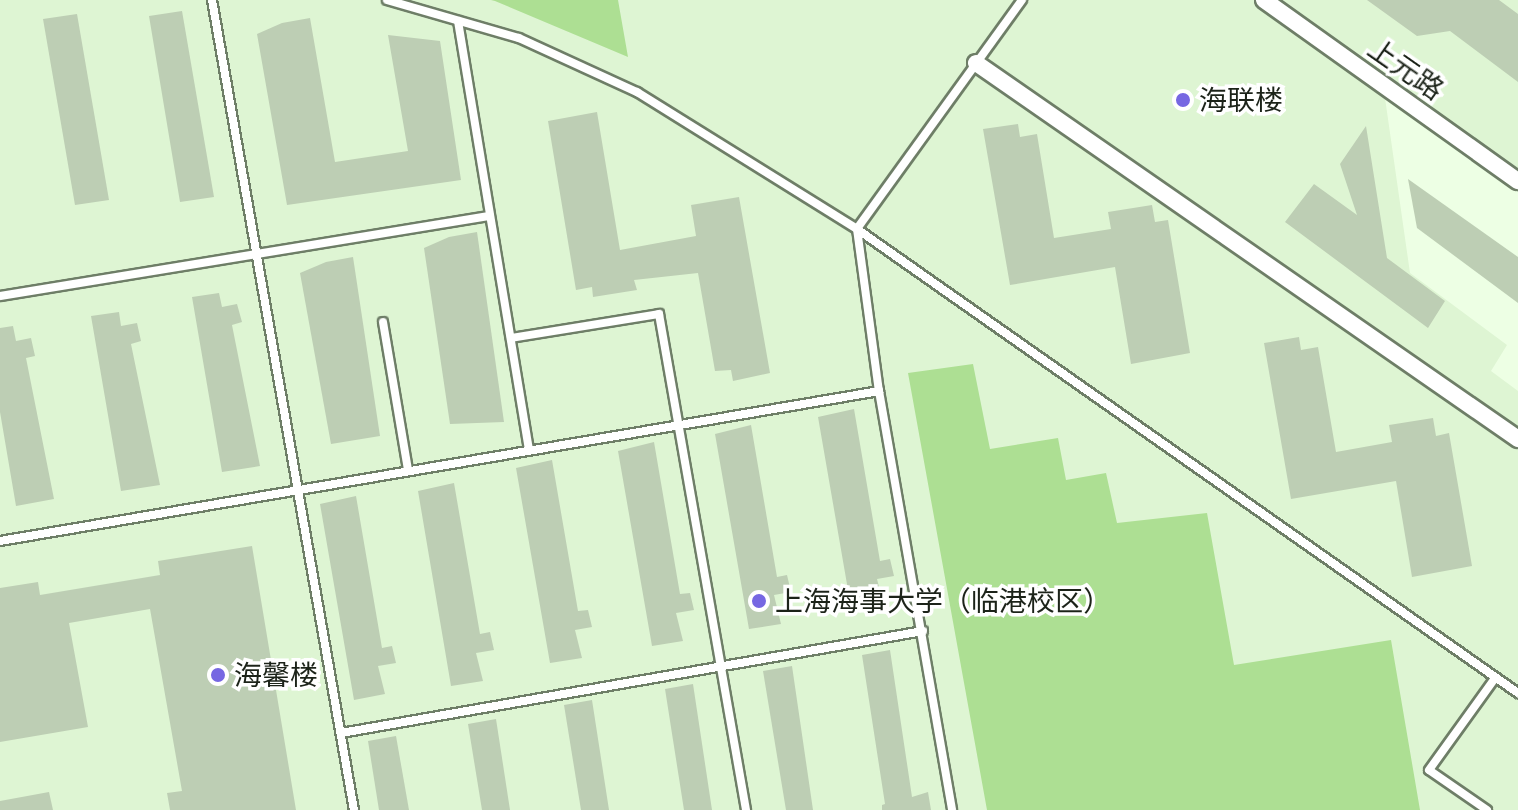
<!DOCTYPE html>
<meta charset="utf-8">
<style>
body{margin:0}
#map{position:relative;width:1518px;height:810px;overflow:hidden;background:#edffe4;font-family:"PT Sans","Noto Sans SC",sans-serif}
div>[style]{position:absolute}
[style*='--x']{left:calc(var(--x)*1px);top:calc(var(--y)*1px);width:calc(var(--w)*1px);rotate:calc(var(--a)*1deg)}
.built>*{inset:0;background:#def5d3}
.green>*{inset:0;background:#addf93}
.building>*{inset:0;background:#bdceb4}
.roads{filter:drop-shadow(2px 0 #6e7e67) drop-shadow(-2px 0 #6e7e67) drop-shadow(0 2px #6e7e67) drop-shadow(0 -2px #6e7e67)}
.lane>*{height:8px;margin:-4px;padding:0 4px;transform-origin:4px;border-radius:4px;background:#fff}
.street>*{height:16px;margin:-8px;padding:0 8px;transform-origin:8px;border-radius:8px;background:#fff}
.dots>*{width:22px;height:22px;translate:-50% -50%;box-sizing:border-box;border:4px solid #fff;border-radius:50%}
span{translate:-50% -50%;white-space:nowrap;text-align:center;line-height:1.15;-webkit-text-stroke:7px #fff;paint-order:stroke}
.street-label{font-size:28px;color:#1c2319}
.poi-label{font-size:28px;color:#1c2319}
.left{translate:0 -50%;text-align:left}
</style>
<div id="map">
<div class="built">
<i style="clip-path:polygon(0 0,1264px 0,1383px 84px,1410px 273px,1507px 345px,1491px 371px,1518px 391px,1518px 810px,0 810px)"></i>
<i style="clip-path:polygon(1273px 0,1518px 0,1518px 174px)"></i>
</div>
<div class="green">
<i style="clip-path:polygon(491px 0,618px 0,628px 57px,495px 1px)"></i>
<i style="clip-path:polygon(973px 364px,990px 449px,1058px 438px,1066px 480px,1106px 473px,1117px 523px,1207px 513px,1234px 665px,1391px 640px,1420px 810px,987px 810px,908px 373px)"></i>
</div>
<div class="building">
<i style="clip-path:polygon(1367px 0,1499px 0,1518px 14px,1518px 82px,1450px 31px,1417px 36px)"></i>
<i style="clip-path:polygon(182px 11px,214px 197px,180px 202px,149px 16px)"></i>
<i style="clip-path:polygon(77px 14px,109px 200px,75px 205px,43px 19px)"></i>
<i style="clip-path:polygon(310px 18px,335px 162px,408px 151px,388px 35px,440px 41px,461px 180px,287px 205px,257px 34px,282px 23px)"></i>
<i style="clip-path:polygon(597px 112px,620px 250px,696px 236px,691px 205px,739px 197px,770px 373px,733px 381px,731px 370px,715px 371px,698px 273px,634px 280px,637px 290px,593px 297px,592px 287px,576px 290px,548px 121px)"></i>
<i style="clip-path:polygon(1018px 124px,1020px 137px,1037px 134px,1054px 238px,1111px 229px,1108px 212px,1152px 205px,1155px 222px,1168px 220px,1190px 353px,1131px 364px,1115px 267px,1010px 285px,983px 129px)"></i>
<i style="clip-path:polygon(1366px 126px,1387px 258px,1445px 301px,1428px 328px,1285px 222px,1314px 184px,1357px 215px,1340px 164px)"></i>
<i style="clip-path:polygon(1408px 179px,1518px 257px,1518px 303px,1417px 228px)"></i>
<i style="clip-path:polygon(477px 232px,504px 422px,450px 424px,424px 248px,449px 237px)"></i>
<i style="clip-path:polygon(353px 257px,380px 436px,331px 444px,300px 273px,326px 262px)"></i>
<i style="clip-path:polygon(219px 293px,222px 307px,237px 304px,242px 322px,232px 325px,260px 466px,222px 472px,192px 297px)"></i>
<i style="clip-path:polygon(119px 312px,121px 326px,137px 323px,141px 341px,131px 344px,160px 485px,121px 491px,91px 316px)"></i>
<i style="clip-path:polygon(13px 326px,16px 341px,31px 338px,35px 356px,26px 358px,54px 499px,16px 506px,0 412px,0 328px)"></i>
<i style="clip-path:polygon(1299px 337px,1301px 350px,1318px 347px,1336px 452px,1392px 442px,1389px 425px,1433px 418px,1436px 436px,1449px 433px,1472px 566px,1412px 577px,1396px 481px,1291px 499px,1264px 343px)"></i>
<i style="clip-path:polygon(854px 409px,880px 561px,890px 559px,894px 576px,877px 579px,884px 607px,852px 613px,818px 417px)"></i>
<i style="clip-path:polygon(751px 425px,777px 577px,787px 575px,791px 592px,774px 595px,781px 624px,749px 629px,715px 434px)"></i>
<i style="clip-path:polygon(654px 442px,680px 594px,690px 593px,694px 610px,676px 613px,683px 641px,652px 646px,618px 451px)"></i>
<i style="clip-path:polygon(552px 460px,578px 611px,588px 610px,592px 627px,575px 630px,582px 658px,550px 663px,516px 468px)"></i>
<i style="clip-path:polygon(454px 483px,480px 634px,490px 632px,494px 650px,476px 653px,483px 681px,451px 686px,418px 491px)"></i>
<i style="clip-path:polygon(356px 496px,382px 648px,392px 646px,396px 663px,378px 666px,385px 694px,354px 700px,320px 504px)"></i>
<i style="clip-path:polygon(252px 546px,296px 810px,170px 810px,167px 793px,182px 791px,150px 609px,69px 623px,88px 727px,0 742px,0 588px,38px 582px,40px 595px,160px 575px,158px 561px)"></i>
<i style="clip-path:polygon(890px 650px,912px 797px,928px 792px,931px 810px,882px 810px,882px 805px,885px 804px,862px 655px)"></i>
<i style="clip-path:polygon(792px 666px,813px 810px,786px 810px,763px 671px)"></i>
<i style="clip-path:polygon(693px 684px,712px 810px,684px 810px,665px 689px)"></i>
<i style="clip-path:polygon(592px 700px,609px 810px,581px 810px,564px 705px)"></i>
<i style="clip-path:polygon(496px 719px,510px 810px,482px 810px,468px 724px)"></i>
<i style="clip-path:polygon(396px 736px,409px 810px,379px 810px,368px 741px)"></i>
<i style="clip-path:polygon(49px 792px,53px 810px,0 810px,0 801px)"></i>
</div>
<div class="roads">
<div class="lane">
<i style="--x:212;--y:0;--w:822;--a:80.06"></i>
<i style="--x:387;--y:0;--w:137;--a:16.1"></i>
<i style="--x:519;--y:38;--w:130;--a:24.6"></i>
<i style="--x:637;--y:92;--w:259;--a:31.9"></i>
<i style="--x:857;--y:229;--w:163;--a:82.3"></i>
<i style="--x:879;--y:391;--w:425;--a:80.1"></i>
<i style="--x:1022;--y:0;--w:282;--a:125.8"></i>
<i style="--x:857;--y:229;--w:808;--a:35.07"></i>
<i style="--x:458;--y:21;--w:433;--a:80.6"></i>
<i style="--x:0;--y:296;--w:496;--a:-9.3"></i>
<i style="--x:383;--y:322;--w:150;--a:80.4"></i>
<i style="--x:511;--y:338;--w:150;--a:-9.2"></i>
<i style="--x:659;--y:314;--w:504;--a:80.05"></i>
<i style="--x:0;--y:541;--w:892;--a:-9.68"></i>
<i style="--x:341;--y:733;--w:591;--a:-9.94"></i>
<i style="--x:1487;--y:810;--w:70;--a:-145.4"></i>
<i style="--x:1429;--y:770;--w:113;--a:-54.3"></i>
</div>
<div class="street">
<i style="--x:1264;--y:0;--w:312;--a:35.5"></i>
<i style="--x:976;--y:63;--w:660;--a:34.75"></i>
</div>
</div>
<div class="dots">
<i style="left:1183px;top:100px;background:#7667e2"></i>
<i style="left:759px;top:601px;background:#7667e2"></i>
<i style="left:218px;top:675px;background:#7667e2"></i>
</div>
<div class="street-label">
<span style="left:1406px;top:69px;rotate:35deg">上元路</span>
</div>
<div class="poi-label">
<span class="left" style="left:1199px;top:100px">海联楼</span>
<span class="left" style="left:775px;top:601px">上海海事大学（临港校区）</span>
<span class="left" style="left:234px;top:675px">海馨楼</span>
</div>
</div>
